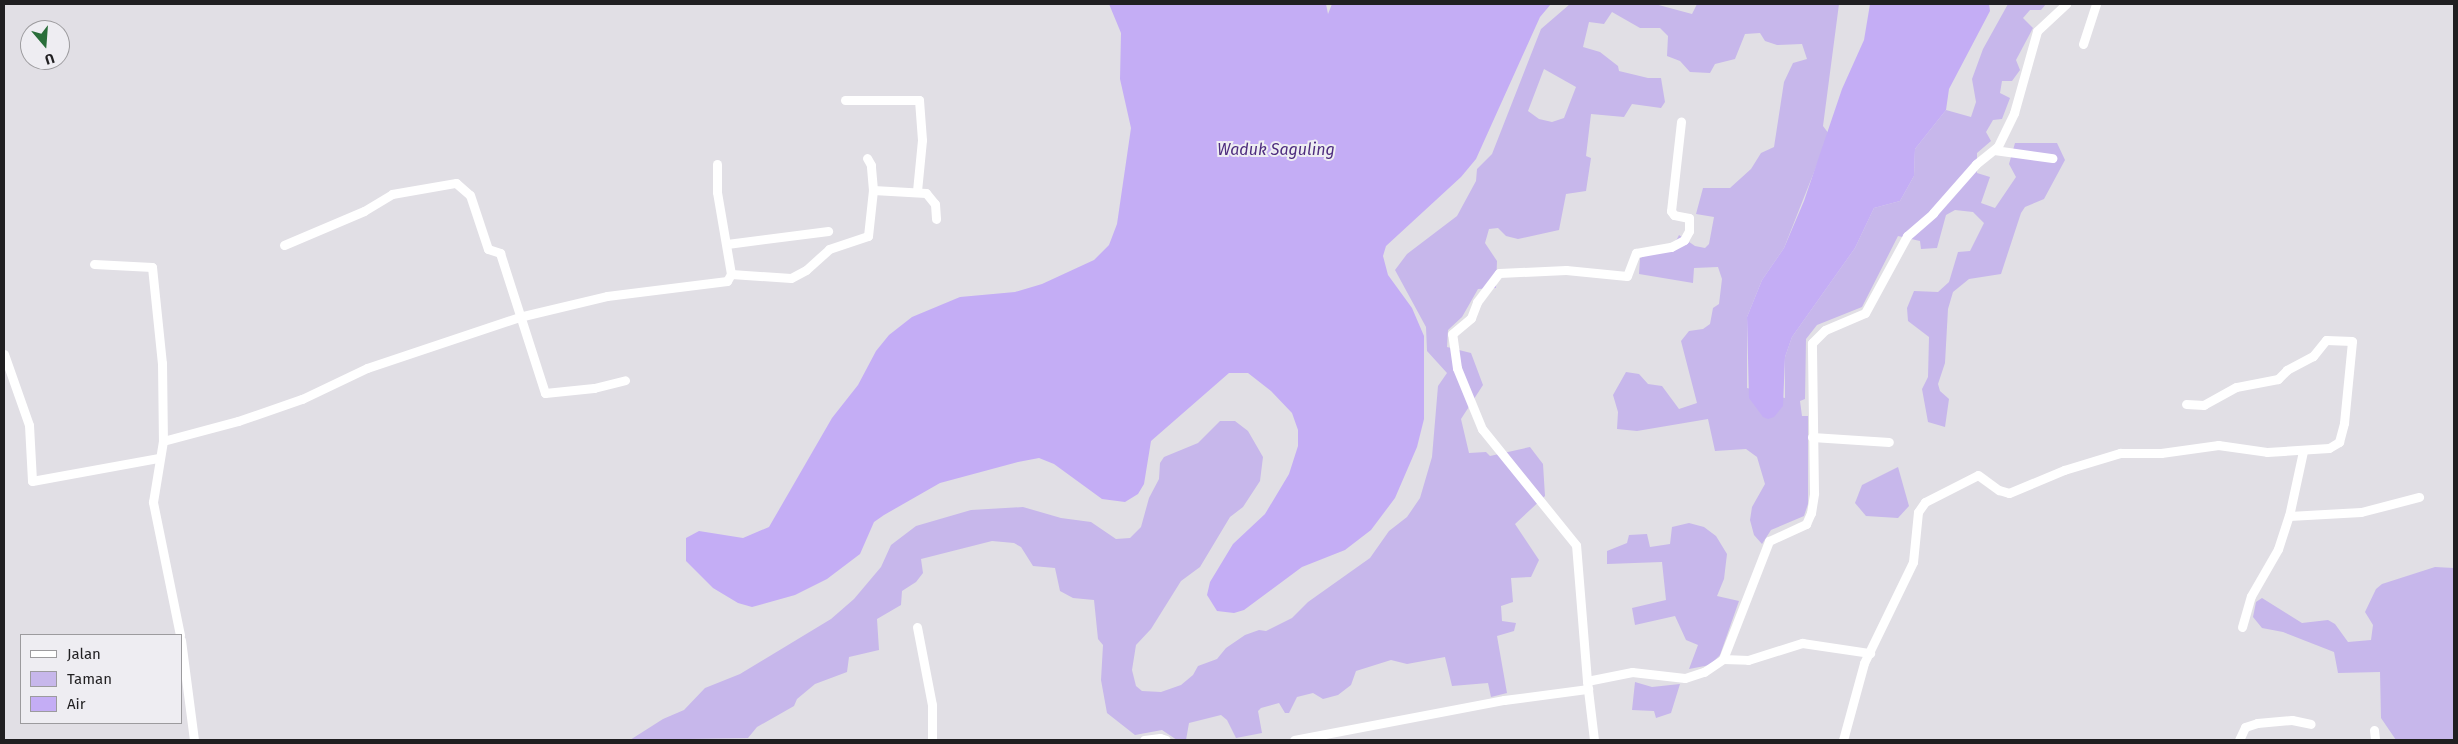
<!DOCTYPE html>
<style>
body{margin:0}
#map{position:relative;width:2458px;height:744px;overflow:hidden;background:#e1dfe5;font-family:"Fira Sans",sans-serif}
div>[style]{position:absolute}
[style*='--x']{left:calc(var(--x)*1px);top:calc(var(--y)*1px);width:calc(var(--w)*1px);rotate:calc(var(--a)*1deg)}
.green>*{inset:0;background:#c7b7eb}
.water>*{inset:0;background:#c4adf5}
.street>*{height:9px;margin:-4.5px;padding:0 4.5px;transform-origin:4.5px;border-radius:4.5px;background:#fff}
span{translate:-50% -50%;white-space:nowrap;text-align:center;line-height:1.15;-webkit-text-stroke:4px #eeedf2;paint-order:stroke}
.water-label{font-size:16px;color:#4d2c7e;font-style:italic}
.frame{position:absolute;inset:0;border:5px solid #201f21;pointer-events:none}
.legend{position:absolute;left:20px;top:634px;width:162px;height:90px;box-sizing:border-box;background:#eeedf2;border:1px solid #9c9b9e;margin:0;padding:6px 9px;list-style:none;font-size:15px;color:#201f21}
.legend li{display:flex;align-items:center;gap:10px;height:25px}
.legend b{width:25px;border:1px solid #9c9b9e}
.north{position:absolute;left:20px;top:20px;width:50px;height:50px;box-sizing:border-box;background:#eeedf2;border:1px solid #9c9b9e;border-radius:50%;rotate:162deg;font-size:14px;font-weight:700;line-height:20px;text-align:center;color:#201f21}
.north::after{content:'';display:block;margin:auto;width:18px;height:22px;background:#296e3a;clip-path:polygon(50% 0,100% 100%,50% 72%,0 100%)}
</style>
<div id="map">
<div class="green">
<i style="clip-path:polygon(evenodd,1570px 4px,1655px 4px,1692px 14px,1697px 4px,1839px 4px,1823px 126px,1829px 134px,1784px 248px,1762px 280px,1747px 317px,1747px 388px,1785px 398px,1785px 357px,1792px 337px,1855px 248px,1874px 208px,1900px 201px,1914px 176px,1915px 149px,1946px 110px,1971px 117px,1976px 102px,1972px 79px,1983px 49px,2008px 4px,2046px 4px,2041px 10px,2030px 10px,2023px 18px,2033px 28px,2016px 60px,2020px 70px,2012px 81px,2002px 81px,2000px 93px,2010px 98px,2002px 119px,1993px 120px,1986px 132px,1991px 141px,1977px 153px,1977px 173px,1990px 177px,1981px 203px,1995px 208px,2016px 177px,2009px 164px,2015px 143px,2057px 143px,2065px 160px,2044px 199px,2025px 207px,2021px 213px,2001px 274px,1969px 279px,1953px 292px,1948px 309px,1945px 363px,1938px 384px,1940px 391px,1949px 399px,1945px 427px,1928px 422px,1922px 389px,1928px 377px,1929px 337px,1908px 321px,1907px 308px,1914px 291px,1938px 292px,1949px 282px,1958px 252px,1970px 251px,1984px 223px,1973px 212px,1955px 210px,1946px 215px,1937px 248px,1921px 249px,1920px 241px,1898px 236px,1862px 307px,1817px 325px,1806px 339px,1805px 399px,1800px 401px,1802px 416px,1808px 416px,1808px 504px,1804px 516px,1771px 530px,1762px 544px,1754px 535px,1750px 520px,1752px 507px,1765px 484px,1757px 457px,1746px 449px,1715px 451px,1708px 419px,1637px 431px,1617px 429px,1618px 412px,1613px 395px,1626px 372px,1639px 374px,1648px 384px,1662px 386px,1679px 409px,1697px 403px,1681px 341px,1689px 331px,1703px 329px,1710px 324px,1713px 308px,1719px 304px,1722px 279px,1718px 267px,1694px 268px,1693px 283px,1639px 274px,1640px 258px,1675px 243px,1679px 235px,1695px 246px,1705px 248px,1709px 244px,1714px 217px,1696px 214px,1703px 188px,1730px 188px,1751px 169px,1761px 153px,1774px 147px,1784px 82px,1793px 63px,1807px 59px,1802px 44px,1777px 45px,1765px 41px,1760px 33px,1745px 34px,1735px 59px,1715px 64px,1710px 73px,1690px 72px,1680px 61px,1667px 56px,1668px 36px,1660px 28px,1640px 28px,1612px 12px,1604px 24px,1589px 22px,1583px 47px,1600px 52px,1618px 66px,1619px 71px,1648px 78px,1661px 78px,1665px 102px,1661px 108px,1632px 104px,1624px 117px,1591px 114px,1586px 156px,1591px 158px,1586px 191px,1566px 194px,1559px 230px,1518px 239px,1506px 236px,1498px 228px,1489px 229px,1485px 243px,1497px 261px,1496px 288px,1478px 289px,1462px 317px,1448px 330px,1447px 347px,1471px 353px,1483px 385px,1461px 419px,1469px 453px,1486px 452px,1490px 456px,1530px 447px,1543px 464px,1545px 496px,1515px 524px,1539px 560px,1531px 577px,1511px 578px,1513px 602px,1501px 606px,1502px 621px,1516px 623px,1514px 631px,1497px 636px,1507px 693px,1491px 697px,1488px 683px,1452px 686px,1445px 657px,1407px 664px,1391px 660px,1356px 671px,1351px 685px,1338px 695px,1323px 699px,1313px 693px,1297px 697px,1289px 713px,1285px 713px,1279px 703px,1261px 708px,1258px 711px,1262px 733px,1236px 738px,1227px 720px,1221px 715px,1189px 723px,1186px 740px,1177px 740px,1162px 730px,1135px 735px,1107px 713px,1101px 680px,1103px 645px,1098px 639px,1094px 600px,1073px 598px,1060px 591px,1055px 568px,1033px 566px,1021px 547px,1014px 543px,992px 541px,921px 559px,923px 573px,916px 582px,902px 591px,901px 605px,877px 619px,879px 650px,849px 657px,847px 672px,815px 684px,797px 699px,794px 706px,757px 727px,748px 738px,630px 740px,663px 719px,684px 710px,705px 688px,740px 674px,831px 619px,854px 599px,881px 567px,891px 545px,916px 526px,971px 510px,1023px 507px,1061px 518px,1091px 522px,1116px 539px,1130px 538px,1141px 527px,1149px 498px,1159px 479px,1160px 463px,1164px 457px,1198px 443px,1220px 421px,1235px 421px,1248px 431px,1263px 457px,1260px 481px,1243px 507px,1230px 517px,1200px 567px,1181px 581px,1151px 629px,1136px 645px,1132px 670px,1136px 686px,1142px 691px,1161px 692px,1181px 685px,1193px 675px,1198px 666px,1217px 659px,1226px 648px,1245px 635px,1259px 630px,1266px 631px,1292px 618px,1308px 602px,1370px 558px,1389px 531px,1407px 517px,1420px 498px,1432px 457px,1438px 386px,1447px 373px,1427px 351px,1426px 327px,1395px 270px,1407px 254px,1457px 216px,1476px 181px,1477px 169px,1492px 154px,1541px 29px,1570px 4px,1544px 69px,1576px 87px,1564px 118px,1552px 122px,1539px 119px,1528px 111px,1544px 69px)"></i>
<i style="clip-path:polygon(1898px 467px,1909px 506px,1898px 518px,1866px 516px,1855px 503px,1862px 485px)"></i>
<i style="clip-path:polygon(1689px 523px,1704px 527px,1716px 536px,1727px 554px,1724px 579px,1717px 596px,1739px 601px,1720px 655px,1710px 665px,1689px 669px,1698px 645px,1686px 640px,1675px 616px,1635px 625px,1632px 608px,1666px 600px,1662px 562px,1607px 564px,1607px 551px,1627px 543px,1629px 535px,1647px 534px,1650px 547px,1670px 544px,1672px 527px)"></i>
<i style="clip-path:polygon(2435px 567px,2454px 568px,2454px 740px,2396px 740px,2381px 718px,2380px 672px,2338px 673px,2334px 652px,2283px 632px,2262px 628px,2253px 617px,2256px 602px,2262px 598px,2302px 623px,2328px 620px,2335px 624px,2348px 642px,2371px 640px,2373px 625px,2365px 612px,2376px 589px,2382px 584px)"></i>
<i style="clip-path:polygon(1635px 682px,1652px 687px,1680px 684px,1671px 713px,1656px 718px,1654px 711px,1632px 710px)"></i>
</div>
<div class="water">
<i style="clip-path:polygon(1109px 4px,1326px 4px,1328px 14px,1332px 4px,1551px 4px,1540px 17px,1476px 159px,1461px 177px,1386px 246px,1383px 256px,1388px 275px,1412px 308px,1424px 336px,1424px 419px,1417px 447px,1395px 498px,1371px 530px,1345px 550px,1302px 567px,1244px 610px,1234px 613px,1217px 611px,1207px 595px,1210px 582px,1233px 544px,1265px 514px,1289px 474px,1298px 446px,1298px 430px,1292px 413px,1271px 391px,1248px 373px,1229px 373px,1151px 441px,1144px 484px,1138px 494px,1125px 502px,1102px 499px,1054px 464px,1039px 458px,1018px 462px,940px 483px,884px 515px,874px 522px,860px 554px,827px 579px,795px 595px,752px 607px,738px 603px,713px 588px,686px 561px,686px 538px,699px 531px,743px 538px,769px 527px,832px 418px,858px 385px,876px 351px,889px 335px,912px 317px,960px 297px,1015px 292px,1042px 284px,1094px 260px,1109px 245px,1117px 224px,1131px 128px,1120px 79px,1121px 33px)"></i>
<i style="clip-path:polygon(1870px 4px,1989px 4px,1990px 11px,1949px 89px,1946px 110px,1915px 149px,1914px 176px,1900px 201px,1874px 208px,1855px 248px,1792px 337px,1785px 357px,1783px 406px,1774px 417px,1768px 419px,1763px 417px,1749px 398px,1747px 317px,1762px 280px,1784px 248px,1804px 201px,1842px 89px,1864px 40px)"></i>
</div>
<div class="street">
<i style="--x:2083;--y:44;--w:42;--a:-72"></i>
<i style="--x:845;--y:100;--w:74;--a:0"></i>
<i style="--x:919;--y:100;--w:40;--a:85.7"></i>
<i style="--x:922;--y:140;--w:51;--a:95.6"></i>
<i style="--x:1994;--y:150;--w:59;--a:7.9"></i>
<i style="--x:873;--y:190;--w:53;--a:3.2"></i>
<i style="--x:926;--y:193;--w:14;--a:51"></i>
<i style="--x:935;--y:204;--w:15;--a:86"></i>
<i style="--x:727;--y:244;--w:102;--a:-7.3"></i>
<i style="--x:284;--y:245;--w:87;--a:-23"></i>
<i style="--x:364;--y:211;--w:33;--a:-31"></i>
<i style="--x:392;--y:194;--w:65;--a:-9.8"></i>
<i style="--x:456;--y:183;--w:18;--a:41"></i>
<i style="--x:470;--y:195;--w:57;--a:71.6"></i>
<i style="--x:488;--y:249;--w:13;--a:18"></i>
<i style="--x:500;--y:253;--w:147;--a:72.2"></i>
<i style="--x:545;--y:393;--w:49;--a:-5.8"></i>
<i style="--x:594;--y:388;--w:32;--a:-14"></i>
<i style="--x:94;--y:264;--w:58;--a:3"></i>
<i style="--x:152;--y:267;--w:97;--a:84.1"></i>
<i style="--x:162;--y:363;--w:78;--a:89.3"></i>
<i style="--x:731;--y:274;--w:60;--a:3.8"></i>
<i style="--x:791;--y:278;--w:17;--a:-28"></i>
<i style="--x:806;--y:270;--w:31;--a:-42"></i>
<i style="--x:829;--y:249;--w:41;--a:-18.4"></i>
<i style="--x:868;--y:236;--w:46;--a:-83.8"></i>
<i style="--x:873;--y:190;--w:25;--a:-95"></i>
<i style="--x:871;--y:165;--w:8;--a:-120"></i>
<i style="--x:4;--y:354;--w:75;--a:70.6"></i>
<i style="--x:29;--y:425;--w:56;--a:86.9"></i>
<i style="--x:32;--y:481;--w:129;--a:-10.3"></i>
<i style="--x:1812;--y:437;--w:77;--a:3.7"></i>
<i style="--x:2289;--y:516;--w:72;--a:-3.2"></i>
<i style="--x:2361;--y:512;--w:60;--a:-14.5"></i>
<i style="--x:917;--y:627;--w:79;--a:79.1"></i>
<i style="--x:932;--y:705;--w:35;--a:90"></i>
<i style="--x:2242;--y:627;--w:32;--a:-74"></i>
<i style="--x:2251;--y:596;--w:54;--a:-60.1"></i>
<i style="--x:2278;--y:549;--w:35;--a:-72"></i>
<i style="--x:2289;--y:516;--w:66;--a:-77.8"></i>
<i style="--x:180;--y:635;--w:136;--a:-101.5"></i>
<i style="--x:153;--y:502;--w:62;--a:-80.7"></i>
<i style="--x:163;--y:441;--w:78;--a:-14.9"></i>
<i style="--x:238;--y:421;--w:68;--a:-19"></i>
<i style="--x:302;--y:399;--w:72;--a:-25.5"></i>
<i style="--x:367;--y:368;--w:160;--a:-18.5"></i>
<i style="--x:519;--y:317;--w:90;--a:-13.4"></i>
<i style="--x:607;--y:296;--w:121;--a:-7.1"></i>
<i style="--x:727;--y:281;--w:8;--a:-60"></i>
<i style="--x:731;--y:274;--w:83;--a:-99.7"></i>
<i style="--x:717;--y:192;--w:28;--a:-90"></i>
<i style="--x:181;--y:640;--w:101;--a:82.6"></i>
<i style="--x:1723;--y:659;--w:25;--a:2"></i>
<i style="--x:1748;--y:660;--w:57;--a:-17.5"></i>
<i style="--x:1802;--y:643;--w:69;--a:8.4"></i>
<i style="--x:1587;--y:681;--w:136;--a:-94.6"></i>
<i style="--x:1576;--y:545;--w:149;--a:-129"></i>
<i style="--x:1482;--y:429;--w:66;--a:-112.3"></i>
<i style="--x:1457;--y:368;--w:34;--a:-98"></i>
<i style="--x:1452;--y:334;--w:25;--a:-40"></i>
<i style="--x:1471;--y:318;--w:17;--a:-69"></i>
<i style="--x:1477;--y:302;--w:36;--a:-53"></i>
<i style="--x:1499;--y:273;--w:67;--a:-2.6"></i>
<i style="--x:1566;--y:270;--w:61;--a:5.6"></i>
<i style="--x:1627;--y:276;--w:25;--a:-69"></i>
<i style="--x:1636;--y:253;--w:36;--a:-10"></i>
<i style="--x:1671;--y:247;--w:15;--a:-28"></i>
<i style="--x:1684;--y:240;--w:10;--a:-61"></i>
<i style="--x:1689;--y:231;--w:13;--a:-90"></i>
<i style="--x:1689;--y:218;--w:15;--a:-169"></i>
<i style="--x:1674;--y:215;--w:5;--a:-127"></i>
<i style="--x:1671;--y:211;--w:90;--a:-83.6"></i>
<i style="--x:2374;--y:730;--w:10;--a:84"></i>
<i style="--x:1144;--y:740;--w:16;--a:-7"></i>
<i style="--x:1160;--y:738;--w:6;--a:18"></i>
<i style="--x:1294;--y:740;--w:214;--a:-10.8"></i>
<i style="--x:1504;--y:700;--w:85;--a:-7.5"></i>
<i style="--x:1594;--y:740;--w:59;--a:-96.8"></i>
<i style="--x:1587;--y:681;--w:46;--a:-11.3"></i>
<i style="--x:1632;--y:672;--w:53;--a:6.5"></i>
<i style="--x:1685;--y:678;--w:20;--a:-18"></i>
<i style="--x:1704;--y:672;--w:23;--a:-34"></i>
<i style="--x:1723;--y:659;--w:127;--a:-68.7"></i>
<i style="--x:1769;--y:541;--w:41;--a:-24.7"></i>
<i style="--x:1806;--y:524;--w:12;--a:-66"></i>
<i style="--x:1811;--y:513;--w:20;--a:-81"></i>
<i style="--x:1814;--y:493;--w:150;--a:-90.8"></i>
<i style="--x:1812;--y:343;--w:18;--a:-45"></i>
<i style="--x:1825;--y:330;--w:43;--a:-23"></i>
<i style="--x:1865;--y:313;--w:88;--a:-61.4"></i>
<i style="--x:1907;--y:236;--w:35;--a:-41"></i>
<i style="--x:1933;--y:213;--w:65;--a:-48.7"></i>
<i style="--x:1976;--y:164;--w:28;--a:-39"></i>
<i style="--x:1998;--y:146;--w:37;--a:-64"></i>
<i style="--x:2014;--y:113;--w:85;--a:-74.3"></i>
<i style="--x:2037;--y:31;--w:40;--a:-43"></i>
<i style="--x:1843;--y:740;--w:80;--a:-74.7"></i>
<i style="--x:1864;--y:663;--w:112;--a:-64.1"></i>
<i style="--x:1913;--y:562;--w:50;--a:-84.3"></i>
<i style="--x:1918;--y:512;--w:12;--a:-55"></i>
<i style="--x:1925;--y:502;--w:59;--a:-27"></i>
<i style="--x:1978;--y:475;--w:26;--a:36"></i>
<i style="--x:1999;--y:490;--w:10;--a:17"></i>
<i style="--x:2009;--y:493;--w:60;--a:-22.7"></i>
<i style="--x:2064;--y:470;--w:59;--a:-16.9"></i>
<i style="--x:2120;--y:453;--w:41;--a:0"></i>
<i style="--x:2161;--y:453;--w:58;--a:-8"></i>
<i style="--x:2218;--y:445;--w:49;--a:8.1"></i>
<i style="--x:2267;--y:452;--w:62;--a:-3.7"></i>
<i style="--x:2329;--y:448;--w:12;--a:-31"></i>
<i style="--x:2339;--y:442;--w:20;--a:-75"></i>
<i style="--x:2344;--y:423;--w:82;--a:-84.4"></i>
<i style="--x:2352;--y:341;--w:26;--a:-178"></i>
<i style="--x:2326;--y:340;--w:21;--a:129"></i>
<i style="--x:2313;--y:356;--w:30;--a:152"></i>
<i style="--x:2287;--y:370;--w:13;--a:135"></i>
<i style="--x:2278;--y:379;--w:43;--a:169.2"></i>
<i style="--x:2236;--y:387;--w:37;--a:151"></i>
<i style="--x:2204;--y:405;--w:18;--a:-177"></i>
<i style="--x:2239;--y:740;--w:14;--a:-65"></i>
<i style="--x:2245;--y:727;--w:13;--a:-18"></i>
<i style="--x:2257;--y:723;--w:35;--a:-5"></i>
<i style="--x:2292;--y:720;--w:19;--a:12"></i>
</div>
<div class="water-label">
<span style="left:1276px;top:150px">Waduk Saguling</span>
</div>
<div class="frame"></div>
<ul class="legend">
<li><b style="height:6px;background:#fff"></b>Jalan</li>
<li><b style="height:14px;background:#c7b7eb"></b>Taman</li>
<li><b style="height:14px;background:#c4adf5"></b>Air</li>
</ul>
<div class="north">U</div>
</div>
